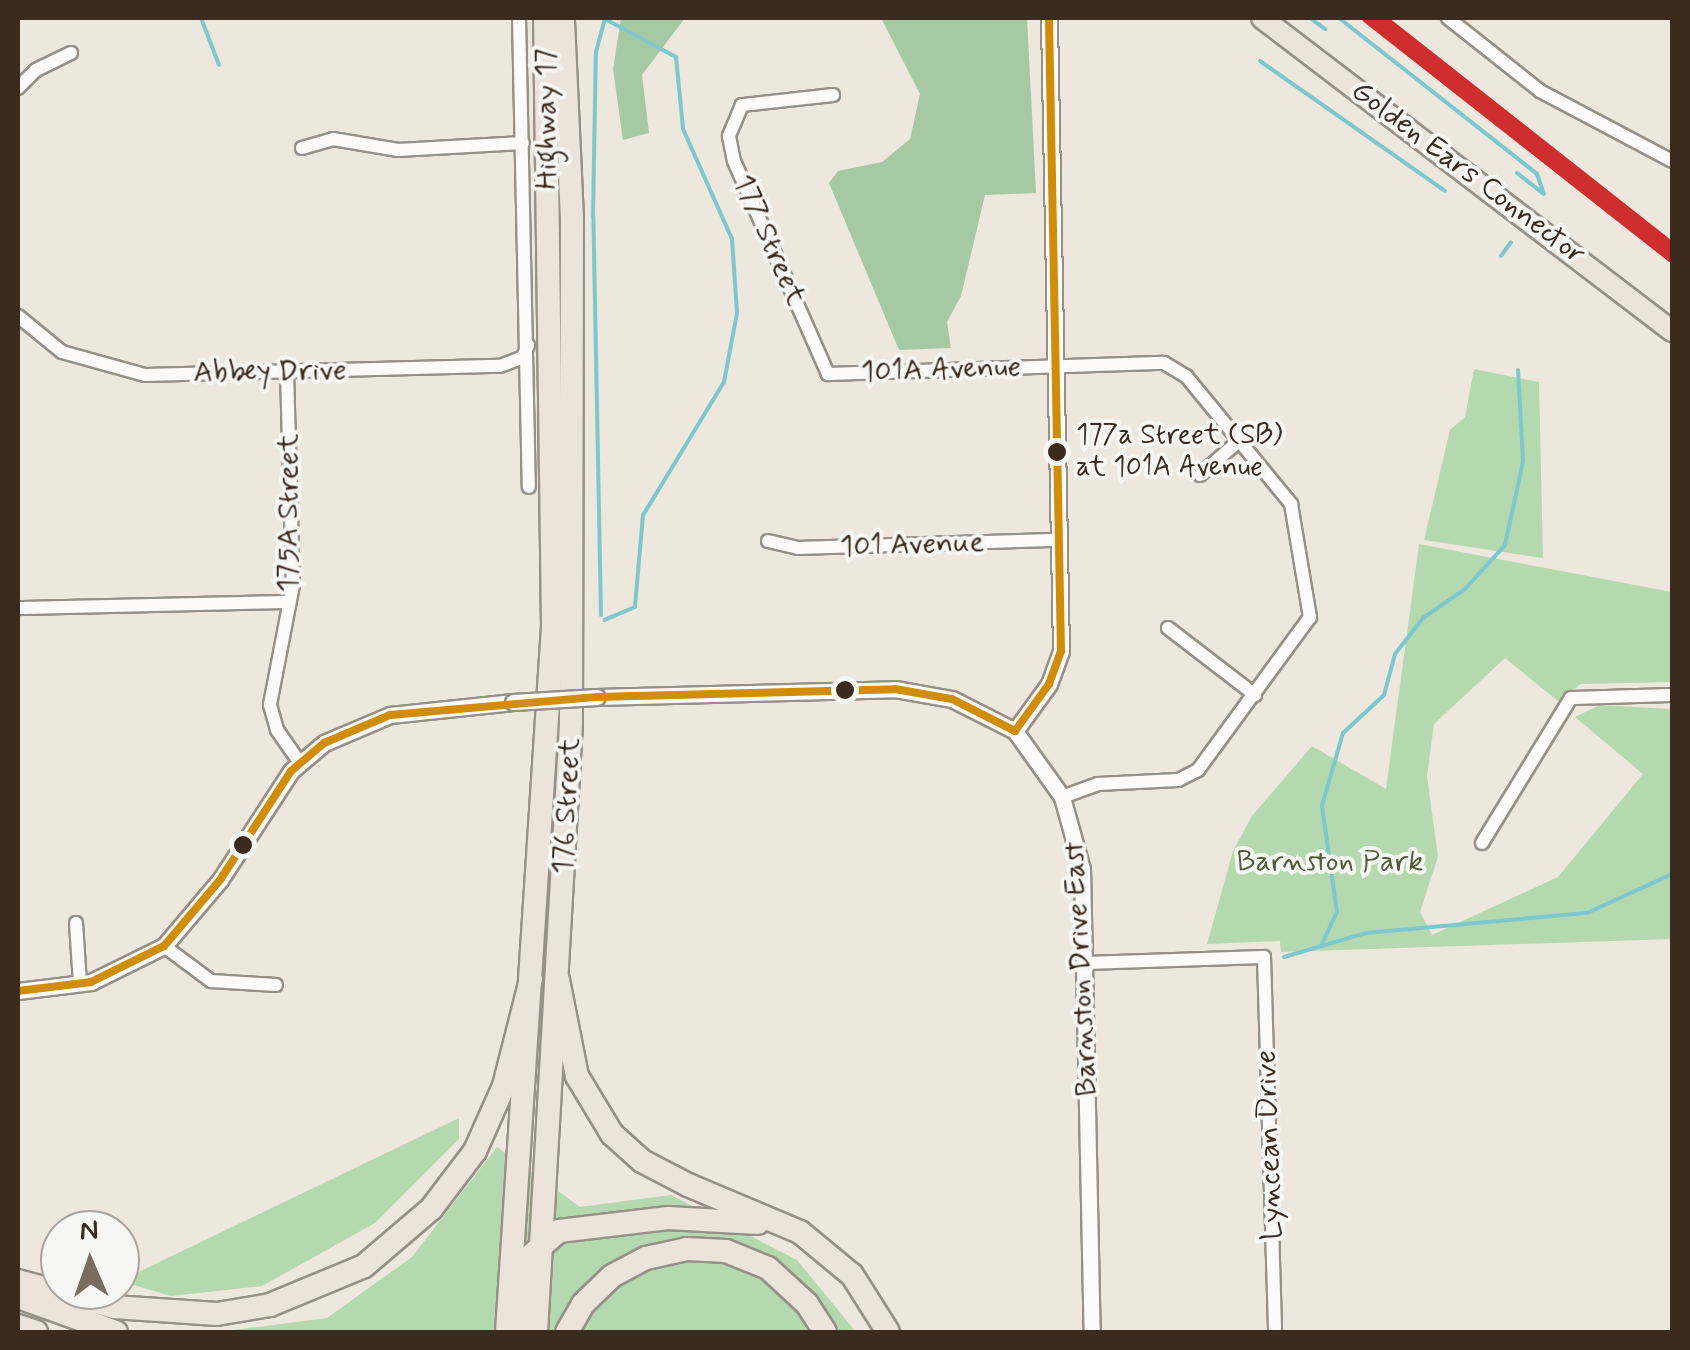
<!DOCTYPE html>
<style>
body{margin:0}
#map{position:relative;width:1690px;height:1350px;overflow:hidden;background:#ede7dd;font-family:Mynerve,sans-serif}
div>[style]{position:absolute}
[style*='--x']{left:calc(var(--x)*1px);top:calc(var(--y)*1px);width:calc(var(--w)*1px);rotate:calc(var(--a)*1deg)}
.green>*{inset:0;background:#b4d9ae}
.forest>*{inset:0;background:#a6c9a3}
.stream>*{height:4px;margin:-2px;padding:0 2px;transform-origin:2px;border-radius:2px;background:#7dc8ce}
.roads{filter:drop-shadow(2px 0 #969088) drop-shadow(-2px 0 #969088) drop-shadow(0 2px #969088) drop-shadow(0 -2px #969088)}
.minor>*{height:12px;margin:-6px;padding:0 6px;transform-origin:6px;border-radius:6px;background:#fcfbfa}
.tertiary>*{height:15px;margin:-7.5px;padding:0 7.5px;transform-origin:7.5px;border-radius:7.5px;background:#fcfbfa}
.primary>*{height:20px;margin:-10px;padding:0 10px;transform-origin:10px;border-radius:10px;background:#ece4da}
.trunk>*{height:22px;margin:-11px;padding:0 11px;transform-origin:11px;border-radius:11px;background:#ece4da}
.motorway>*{height:22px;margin:-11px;padding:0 11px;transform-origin:11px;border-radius:11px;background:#ece4da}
.bridges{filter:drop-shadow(2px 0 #969088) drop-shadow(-2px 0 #969088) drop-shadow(0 2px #969088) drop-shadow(0 -2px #969088)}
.tertiary-bridge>*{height:15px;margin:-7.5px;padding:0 7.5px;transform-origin:7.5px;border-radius:7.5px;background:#fcfbfa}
.bus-1>*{height:8px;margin:-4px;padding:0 4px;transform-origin:4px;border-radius:4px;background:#d18d06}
.rail-1>*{height:10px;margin:-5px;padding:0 5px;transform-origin:5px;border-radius:5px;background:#cf2e2f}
.rail-2>*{height:10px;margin:-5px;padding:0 5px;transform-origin:5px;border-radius:5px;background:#cf2e2f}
.dots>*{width:28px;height:28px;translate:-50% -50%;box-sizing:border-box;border:5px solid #f6f6f2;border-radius:50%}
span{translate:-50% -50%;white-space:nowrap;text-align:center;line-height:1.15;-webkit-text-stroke:8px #f6f6f2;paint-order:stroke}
.bus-label{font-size:28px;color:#3b2a1e}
.left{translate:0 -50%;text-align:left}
.street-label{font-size:30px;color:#3b2a1e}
.park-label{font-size:30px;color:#525b3e}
.frame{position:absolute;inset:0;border:20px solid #3b2a1e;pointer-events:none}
.north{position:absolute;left:40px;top:1210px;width:100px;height:100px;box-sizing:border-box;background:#f6f6f2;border:2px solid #aba49d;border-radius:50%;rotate:358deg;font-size:28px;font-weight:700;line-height:40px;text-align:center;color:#3b2a1e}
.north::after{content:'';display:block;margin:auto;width:35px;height:45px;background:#796c61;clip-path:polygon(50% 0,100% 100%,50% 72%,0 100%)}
</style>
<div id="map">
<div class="green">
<i style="clip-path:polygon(1474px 369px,1539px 382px,1543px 558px,1424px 540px,1450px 430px,1465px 417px)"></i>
<i style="clip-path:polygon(1419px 544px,1672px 592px,1672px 682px,1581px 684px,1558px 701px,1505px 658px,1434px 724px,1427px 776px,1438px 857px,1420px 912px,1432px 935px,1558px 877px,1643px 774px,1575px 717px,1600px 705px,1672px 709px,1672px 939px,1281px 952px,1280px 941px,1207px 944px,1233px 851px,1252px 816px,1312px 746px,1386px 789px)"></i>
<i style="clip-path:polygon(459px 1118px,459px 1139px,375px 1223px,262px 1286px,171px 1296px,120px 1281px)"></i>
<i style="clip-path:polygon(497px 1147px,580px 1207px,671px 1195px,797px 1260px,856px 1332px,218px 1332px,327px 1318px,412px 1257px)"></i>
</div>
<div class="forest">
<i style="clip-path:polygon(621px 18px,685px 18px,642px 75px,649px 133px,623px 140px,613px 69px)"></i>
<i style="clip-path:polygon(881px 18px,1027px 18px,1036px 193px,985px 195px,961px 296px,947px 322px,951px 348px,899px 350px,829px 183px,838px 171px,882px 162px,910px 139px,920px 94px)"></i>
</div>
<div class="stream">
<i style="--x:201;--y:18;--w:50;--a:69"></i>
<i style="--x:1310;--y:18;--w:19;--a:36"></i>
<i style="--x:1339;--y:18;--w:252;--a:38.2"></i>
<i style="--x:1537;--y:174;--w:21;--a:71"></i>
<i style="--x:605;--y:19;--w:81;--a:28.2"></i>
<i style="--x:676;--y:57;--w:72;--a:84.4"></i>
<i style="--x:683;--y:129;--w:120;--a:66"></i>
<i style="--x:732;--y:239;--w:74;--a:86.1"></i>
<i style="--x:737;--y:313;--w:70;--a:100.7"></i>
<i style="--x:724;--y:382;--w:156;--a:121.3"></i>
<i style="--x:643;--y:515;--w:92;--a:95"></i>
<i style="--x:635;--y:607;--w:33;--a:157"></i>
<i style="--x:1260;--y:61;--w:226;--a:35.1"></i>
<i style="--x:1517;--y:173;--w:34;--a:38"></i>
<i style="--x:1501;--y:256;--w:17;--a:-54"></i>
<i style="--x:601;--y:615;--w:399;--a:-91.1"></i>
<i style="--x:593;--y:216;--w:164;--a:-89"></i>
<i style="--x:596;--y:52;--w:35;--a:-75"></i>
<i style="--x:1322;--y:944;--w:35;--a:-65"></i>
<i style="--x:1337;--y:912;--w:107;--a:-98.1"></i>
<i style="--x:1322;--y:806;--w:76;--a:-74"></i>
<i style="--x:1343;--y:733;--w:56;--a:-42.8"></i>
<i style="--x:1384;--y:695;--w:42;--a:-75"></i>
<i style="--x:1395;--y:654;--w:46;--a:-52.1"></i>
<i style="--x:1423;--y:618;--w:51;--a:-34.6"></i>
<i style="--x:1465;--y:589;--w:59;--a:-47.7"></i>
<i style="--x:1505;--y:545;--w:85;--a:-77.8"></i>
<i style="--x:1523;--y:462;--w:92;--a:-93.1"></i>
<i style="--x:1284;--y:957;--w:85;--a:-16.3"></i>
<i style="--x:1366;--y:933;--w:222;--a:-5.2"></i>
<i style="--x:1587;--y:913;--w:94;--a:-24.6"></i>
</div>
<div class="roads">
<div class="minor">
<i style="--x:519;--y:18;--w:469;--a:88.8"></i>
<i style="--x:1448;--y:18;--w:117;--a:38.4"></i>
<i style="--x:1540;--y:91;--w:149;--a:27.9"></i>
<i style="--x:18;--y:88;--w:25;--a:-45"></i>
<i style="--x:36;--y:70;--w:39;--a:-26"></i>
<i style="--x:833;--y:95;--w:92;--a:173.7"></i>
<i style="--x:742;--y:105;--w:34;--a:113"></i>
<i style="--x:729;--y:136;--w:25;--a:79"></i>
<i style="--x:734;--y:161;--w:233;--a:66.2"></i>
<i style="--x:828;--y:374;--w:336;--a:-1.9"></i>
<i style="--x:1164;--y:363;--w:26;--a:31"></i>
<i style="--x:1186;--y:376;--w:166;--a:50.6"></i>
<i style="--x:1291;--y:504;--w:115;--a:80.5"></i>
<i style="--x:1310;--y:617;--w:190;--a:126.2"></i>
<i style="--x:1198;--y:770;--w:22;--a:153"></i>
<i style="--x:1178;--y:780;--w:80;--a:177.1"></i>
<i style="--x:1098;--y:784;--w:38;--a:160"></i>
<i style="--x:302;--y:148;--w:32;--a:-16"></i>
<i style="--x:333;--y:139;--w:66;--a:9.6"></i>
<i style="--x:398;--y:150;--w:125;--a:-3.2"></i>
<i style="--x:18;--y:316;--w:57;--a:39.3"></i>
<i style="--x:62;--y:352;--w:86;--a:15.5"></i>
<i style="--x:145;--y:375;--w:355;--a:-1.5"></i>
<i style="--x:500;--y:366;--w:25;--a:-21"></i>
<i style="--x:523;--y:357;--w:13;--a:-67"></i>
<i style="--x:287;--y:372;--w:213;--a:88.4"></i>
<i style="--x:293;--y:585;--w:122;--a:100.9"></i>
<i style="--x:270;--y:705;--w:26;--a:74"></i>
<i style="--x:277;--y:730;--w:40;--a:55.1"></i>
<i style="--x:1200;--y:475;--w:53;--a:-41.2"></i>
<i style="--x:768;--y:541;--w:31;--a:13"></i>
<i style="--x:798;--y:548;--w:261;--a:-1.8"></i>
<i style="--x:18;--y:608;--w:271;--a:-1.3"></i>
<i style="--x:1168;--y:628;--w:110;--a:37.6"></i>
<i style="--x:1482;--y:843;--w:170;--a:-58.5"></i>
<i style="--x:1571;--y:698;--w:101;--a:-1.7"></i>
<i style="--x:76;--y:923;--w:61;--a:86.2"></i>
<i style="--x:164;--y:946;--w:59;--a:36.7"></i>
<i style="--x:211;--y:981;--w:65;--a:3.5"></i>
<i style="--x:1085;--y:963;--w:179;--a:-1.9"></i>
<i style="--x:1264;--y:957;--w:375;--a:88.3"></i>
</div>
<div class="tertiary">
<i style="--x:597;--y:697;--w:298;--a:-1.5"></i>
<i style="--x:895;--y:689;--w:58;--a:10"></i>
<i style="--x:952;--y:699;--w:71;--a:26.9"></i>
<i style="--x:1015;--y:731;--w:81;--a:54.5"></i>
<i style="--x:1062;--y:797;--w:75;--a:74.5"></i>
<i style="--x:1082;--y:869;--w:463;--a:88.8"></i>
<i style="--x:1015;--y:731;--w:58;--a:-54.1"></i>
<i style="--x:1049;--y:684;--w:35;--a:-70"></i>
<i style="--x:1061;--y:651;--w:633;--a:-91.09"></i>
<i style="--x:18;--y:991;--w:74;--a:-7"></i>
<i style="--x:91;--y:982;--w:81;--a:-26.3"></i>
<i style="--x:164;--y:946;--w:87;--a:-49.7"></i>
<i style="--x:220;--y:880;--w:130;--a:-56.9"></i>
<i style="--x:291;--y:771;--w:43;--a:-40.3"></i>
<i style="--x:324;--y:743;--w:72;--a:-23"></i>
<i style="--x:390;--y:715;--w:124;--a:-6"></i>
</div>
<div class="primary">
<i style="--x:1262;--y:18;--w:516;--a:37.36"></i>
</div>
<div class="trunk">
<i style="--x:507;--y:1332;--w:706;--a:-86.27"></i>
<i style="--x:553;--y:627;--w:609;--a:-90.75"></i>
<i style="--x:536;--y:1332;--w:610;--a:-86.71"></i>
<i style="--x:571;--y:723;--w:504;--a:-89.89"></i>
<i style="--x:572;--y:219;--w:201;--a:-92.6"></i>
</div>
<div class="motorway">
<i style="--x:558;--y:980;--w:98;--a:78.8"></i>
<i style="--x:577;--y:1076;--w:68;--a:58.9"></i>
<i style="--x:612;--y:1134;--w:40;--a:42"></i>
<i style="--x:642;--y:1161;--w:52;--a:27.6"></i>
<i style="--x:688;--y:1185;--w:121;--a:22.8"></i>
<i style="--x:800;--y:1232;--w:67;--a:39.6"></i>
<i style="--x:852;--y:1275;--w:67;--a:57.7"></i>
<i style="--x:18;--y:1281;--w:99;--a:15.2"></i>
<i style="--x:114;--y:1307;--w:103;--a:3.9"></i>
<i style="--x:217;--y:1314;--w:54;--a:-9.6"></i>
<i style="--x:270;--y:1305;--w:102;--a:-22.5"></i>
<i style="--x:364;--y:1266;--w:88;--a:-40.4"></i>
<i style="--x:431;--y:1209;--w:73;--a:-52.8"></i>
<i style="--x:475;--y:1151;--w:71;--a:-66"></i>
<i style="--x:504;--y:1086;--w:110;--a:-75.8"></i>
<i style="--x:18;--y:1297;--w:104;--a:19.7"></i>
<i style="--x:18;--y:1326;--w:19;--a:18"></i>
<i style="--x:521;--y:1332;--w:75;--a:-83.9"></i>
<i style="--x:529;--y:1257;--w:40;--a:-41"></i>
<i style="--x:559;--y:1231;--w:110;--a:-6.8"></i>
<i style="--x:668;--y:1218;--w:90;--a:3.2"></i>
<i style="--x:567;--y:1332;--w:32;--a:-60"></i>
<i style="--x:583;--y:1304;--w:40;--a:-44"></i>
<i style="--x:612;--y:1276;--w:38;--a:-28"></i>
<i style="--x:646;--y:1258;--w:42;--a:-12.4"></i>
<i style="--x:687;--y:1249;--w:39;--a:3"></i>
<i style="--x:726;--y:1251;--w:45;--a:22"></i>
<i style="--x:768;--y:1268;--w:53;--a:42.7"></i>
<i style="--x:807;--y:1304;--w:33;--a:57"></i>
</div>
</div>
<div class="bridges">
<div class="tertiary-bridge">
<i style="--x:513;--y:702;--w:84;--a:-3.4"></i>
</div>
</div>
<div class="bus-1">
<i style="--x:18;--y:991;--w:74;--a:-7"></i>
<i style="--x:91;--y:982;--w:81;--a:-26.3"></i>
<i style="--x:164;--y:946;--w:87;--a:-49.7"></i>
<i style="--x:220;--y:880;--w:130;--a:-56.9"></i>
<i style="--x:291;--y:771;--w:43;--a:-40.3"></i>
<i style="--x:324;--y:743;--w:72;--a:-23"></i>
<i style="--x:390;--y:715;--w:208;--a:-5"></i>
<i style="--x:597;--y:697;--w:298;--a:-1.5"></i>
<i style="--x:895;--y:689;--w:58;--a:10"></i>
<i style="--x:952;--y:699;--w:71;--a:26.9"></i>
<i style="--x:1015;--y:731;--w:58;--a:-54.1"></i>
<i style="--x:1049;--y:684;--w:35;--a:-70"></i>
<i style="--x:1061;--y:651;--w:633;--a:-91.09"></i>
</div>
<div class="rail-1">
<i style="--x:1367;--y:18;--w:388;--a:38.2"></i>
</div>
<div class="rail-2">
<i style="--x:1381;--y:18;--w:370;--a:38.2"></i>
</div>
<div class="dots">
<i style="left:1057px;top:452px;background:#3b2a1e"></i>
<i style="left:845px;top:690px;background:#3b2a1e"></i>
<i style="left:243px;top:845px;background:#3b2a1e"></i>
</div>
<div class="bus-label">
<span class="left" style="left:1076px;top:452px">177a Street (SB)<br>at 101A Avenue</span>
</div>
<div class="street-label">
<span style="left:547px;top:119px;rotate:-90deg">Highway 17</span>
<span style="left:1468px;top:173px;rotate:37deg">Golden Ears Connector</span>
<span style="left:769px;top:240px;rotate:66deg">177 Street</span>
<span style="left:941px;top:370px;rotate:-2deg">101A Avenue</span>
<span style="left:270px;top:372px;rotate:-1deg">Abbey Drive</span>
<span style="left:289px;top:513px;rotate:-90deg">175A Street</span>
<span style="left:912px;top:545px;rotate:-2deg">101 Avenue</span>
<span style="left:567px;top:806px;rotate:-87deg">176 Street</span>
<span style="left:1081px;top:969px;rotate:-93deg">Barnston Drive East</span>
<span style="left:1270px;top:1145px;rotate:-92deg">Lyncean Drive</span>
</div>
<div class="park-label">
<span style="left:1330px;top:862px">Barnston Park</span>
</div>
<div class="frame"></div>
<div class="north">N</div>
</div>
